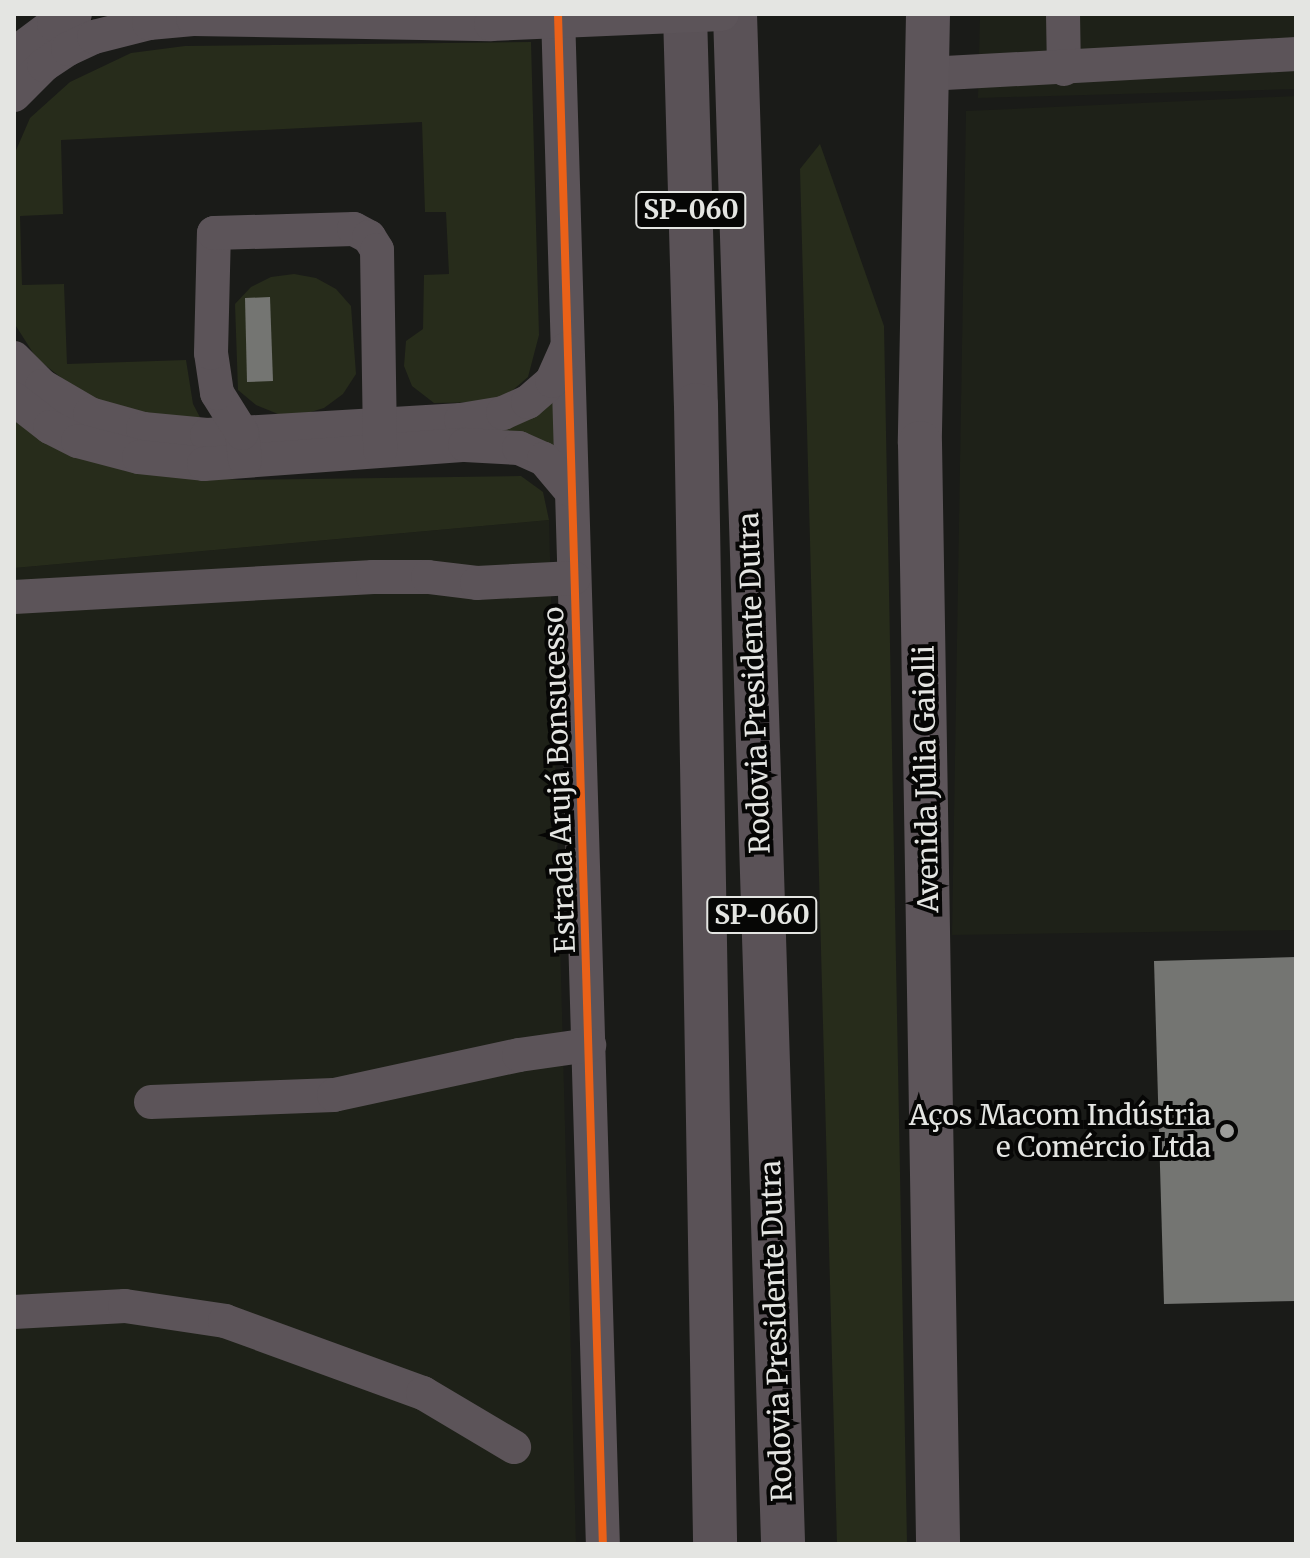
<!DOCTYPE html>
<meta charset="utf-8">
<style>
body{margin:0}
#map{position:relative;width:1310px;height:1558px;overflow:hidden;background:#1a1b18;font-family:Merriweather,serif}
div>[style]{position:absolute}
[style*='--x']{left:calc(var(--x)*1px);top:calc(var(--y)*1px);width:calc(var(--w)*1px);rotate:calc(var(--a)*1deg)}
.built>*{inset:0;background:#1e2118}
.green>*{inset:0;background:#272c1b}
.building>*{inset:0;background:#747572}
.minor>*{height:34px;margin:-17px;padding:0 17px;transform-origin:17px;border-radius:17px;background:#5c5459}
.major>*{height:44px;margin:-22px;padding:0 22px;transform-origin:22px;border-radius:22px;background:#5d555a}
.highway>*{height:44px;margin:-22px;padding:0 22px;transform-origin:22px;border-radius:22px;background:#5a5257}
.minor-bridge>*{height:34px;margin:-17px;padding:0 17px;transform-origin:17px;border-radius:17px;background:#5c5459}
.cycleway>*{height:8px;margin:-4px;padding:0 4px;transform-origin:4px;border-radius:4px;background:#ea6118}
.dots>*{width:22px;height:22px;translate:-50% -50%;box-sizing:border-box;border:4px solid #060605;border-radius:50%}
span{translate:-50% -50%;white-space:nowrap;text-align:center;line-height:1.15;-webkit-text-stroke:8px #060605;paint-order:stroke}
.shield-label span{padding:2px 6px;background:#060605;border:2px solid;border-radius:6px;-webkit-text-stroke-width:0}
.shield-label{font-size:26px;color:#e4e5e2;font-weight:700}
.street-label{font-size:28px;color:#e4e5e2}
.poi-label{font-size:28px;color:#e4e5e2}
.right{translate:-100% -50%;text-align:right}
.frame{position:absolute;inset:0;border:16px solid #e4e5e2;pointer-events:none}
</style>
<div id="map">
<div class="built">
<i style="clip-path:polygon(980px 14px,1296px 14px,1296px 89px,978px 98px)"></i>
<i style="clip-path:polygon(1296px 96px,1296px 930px,952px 935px,966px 111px)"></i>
<i style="clip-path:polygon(549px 520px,576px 1544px,14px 1544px,14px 568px)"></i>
</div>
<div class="green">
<i style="clip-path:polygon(531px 42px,539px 335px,528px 377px,499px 402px,434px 403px,412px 386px,404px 366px,406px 341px,423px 329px,424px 275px,449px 274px,446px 212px,425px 212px,422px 122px,61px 140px,63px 214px,20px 216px,22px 285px,64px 284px,67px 364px,186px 360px,193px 404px,203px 423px,148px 419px,93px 402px,37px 359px,14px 323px,14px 155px,30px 118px,70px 82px,131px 53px,185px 46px)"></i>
<i style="clip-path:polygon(820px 144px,884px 326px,907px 1544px,837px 1544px,800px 169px)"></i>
<i style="clip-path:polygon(294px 274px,316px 278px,336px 289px,351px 306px,356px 374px,343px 394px,324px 408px,301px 415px,278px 414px,256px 405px,238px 390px,235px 304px,251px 287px,271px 277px)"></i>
<i style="clip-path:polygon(555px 387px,558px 449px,492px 433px)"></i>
<i style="clip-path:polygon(14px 416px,125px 471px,240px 480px,521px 476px,543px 492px,549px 520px,14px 568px)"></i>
</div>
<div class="building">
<i style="clip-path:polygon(270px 297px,273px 381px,247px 382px,245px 298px)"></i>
<i style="clip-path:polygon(1296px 957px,1296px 1301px,1164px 1304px,1154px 961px)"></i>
</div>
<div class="minor">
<i style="--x:558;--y:14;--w:1531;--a:88.32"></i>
<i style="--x:1063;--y:14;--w:55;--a:89"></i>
<i style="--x:14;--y:54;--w:50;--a:-36.9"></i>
<i style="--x:54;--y:24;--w:23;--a:-25"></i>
<i style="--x:927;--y:74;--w:370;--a:-3.1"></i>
<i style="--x:14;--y:95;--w:42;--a:-45"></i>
<i style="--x:44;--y:65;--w:29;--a:-34"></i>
<i style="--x:68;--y:49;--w:29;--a:-25"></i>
<i style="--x:94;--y:37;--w:57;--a:-14.3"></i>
<i style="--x:149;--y:23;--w:44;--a:-5.2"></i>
<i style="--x:193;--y:19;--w:298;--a:1"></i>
<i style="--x:14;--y:358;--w:40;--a:45"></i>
<i style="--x:42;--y:386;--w:56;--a:30.3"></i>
<i style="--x:90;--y:414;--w:55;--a:15.8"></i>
<i style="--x:143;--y:429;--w:64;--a:5.4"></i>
<i style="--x:207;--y:435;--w:254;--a:-3.4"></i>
<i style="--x:461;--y:420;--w:43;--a:-9.5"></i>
<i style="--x:503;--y:413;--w:27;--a:-24"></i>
<i style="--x:528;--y:402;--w:32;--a:-41"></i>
<i style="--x:552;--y:381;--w:35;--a:-66"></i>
<i style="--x:14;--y:399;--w:46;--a:37.9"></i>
<i style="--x:50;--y:427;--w:31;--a:27"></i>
<i style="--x:78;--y:441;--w:63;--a:14.7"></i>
<i style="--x:139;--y:457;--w:65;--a:6.1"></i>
<i style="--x:204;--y:464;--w:262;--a:-4.2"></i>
<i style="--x:465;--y:445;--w:54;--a:3.2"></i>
<i style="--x:519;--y:448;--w:27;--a:24"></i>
<i style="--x:544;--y:459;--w:40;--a:50"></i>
<i style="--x:245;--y:460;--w:27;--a:-96"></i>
<i style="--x:242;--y:433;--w:47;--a:-122"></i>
<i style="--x:217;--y:393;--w:40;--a:-98.5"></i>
<i style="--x:211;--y:353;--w:120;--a:-88.6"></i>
<i style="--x:214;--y:233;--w:140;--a:-1.6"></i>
<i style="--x:354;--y:229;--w:17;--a:28"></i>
<i style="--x:369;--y:237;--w:15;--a:58"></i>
<i style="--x:377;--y:250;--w:200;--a:89.1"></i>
<i style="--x:14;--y:597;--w:360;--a:-3.2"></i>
<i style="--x:373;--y:577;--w:55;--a:0"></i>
<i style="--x:428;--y:577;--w:49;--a:7"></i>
<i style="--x:477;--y:583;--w:97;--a:-3"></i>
<i style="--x:151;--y:1102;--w:183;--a:-2.2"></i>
<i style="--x:334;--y:1095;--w:189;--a:-12.2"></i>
<i style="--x:519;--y:1055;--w:71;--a:-8.1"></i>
<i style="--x:14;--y:1312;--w:111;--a:-3.1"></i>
<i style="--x:125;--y:1306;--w:101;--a:8.5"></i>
<i style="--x:225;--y:1321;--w:211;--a:20"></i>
<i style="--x:423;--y:1393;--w:106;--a:30.7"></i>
</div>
<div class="major">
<i style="--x:928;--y:14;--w:429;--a:91.1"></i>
<i style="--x:920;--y:443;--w:1101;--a:89.06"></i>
</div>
<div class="highway">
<i style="--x:685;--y:14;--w:391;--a:88.4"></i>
<i style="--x:696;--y:405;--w:1139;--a:89.04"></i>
<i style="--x:735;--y:14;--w:1531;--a:88.2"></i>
</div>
<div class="minor-bridge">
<i style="--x:491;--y:24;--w:231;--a:-2.5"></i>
</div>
<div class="cycleway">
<i style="--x:558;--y:14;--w:1531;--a:88.32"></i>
</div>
<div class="dots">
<i style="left:1227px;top:1131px;background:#9d9e9b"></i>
</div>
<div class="shield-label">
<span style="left:691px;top:210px">SP-060</span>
<span style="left:762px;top:915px">SP-060</span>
</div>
<div class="street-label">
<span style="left:754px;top:683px;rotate:-92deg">Rodovia Presidente Dutra</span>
<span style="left:926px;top:779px;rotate:-91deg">Avenida Júlia Gaiolli</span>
<span style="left:559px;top:780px;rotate:-92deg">Estrada Arujá Bonsucesso</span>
<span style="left:776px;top:1331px;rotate:-92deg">Rodovia Presidente Dutra</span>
</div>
<div class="poi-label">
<span class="right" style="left:1211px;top:1131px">Aços Macom Indústria<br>e Comércio Ltda</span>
</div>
<div class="frame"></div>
</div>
